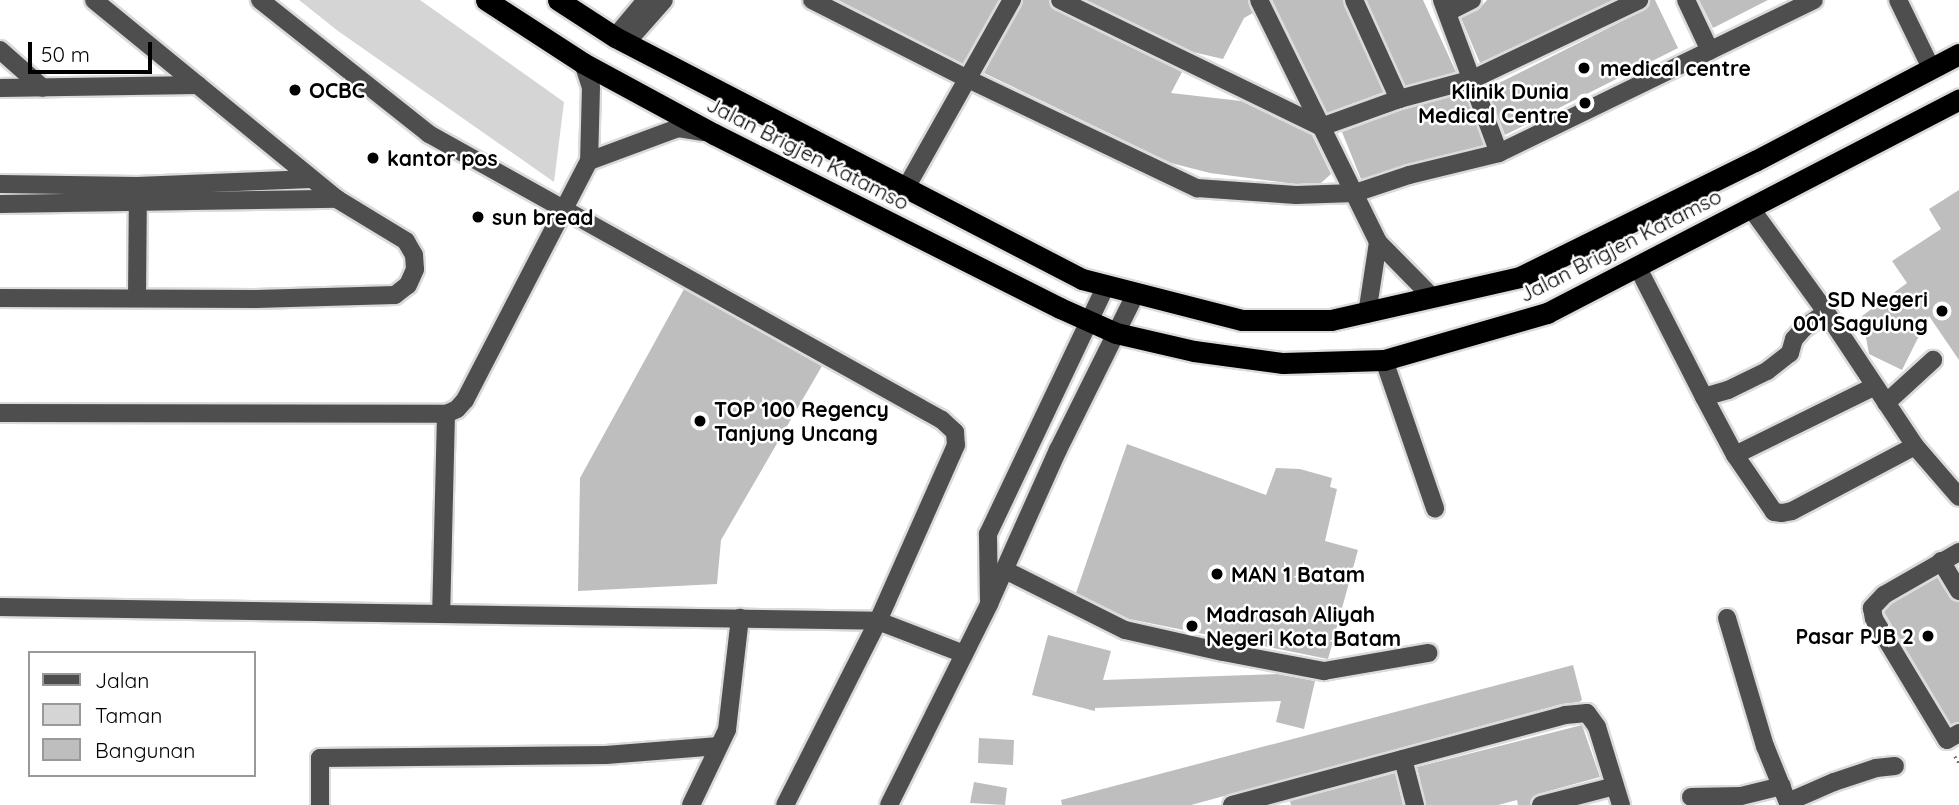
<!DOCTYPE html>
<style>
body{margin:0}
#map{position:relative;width:1959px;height:805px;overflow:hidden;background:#fff;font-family:Quicksand,sans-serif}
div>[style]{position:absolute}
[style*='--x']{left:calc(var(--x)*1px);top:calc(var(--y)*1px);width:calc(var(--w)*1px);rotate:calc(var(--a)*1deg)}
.green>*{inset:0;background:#d5d5d5}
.building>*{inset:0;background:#bebebe}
.path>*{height:2.5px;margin-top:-1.25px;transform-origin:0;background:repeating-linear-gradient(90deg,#707070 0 2px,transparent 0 5.5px)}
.roads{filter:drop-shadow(2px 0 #dbdbdb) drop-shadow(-2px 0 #dbdbdb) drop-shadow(0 2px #dbdbdb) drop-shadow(0 -2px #dbdbdb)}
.minor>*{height:18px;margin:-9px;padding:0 9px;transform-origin:9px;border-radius:9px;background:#4e4e4e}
.highway>*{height:21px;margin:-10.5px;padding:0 10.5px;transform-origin:10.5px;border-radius:10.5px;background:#000}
.dots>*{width:19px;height:19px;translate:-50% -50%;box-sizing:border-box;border:4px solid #fff;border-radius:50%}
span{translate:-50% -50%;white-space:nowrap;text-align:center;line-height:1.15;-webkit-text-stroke:5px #fff;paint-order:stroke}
.poi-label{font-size:21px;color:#000;font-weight:700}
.left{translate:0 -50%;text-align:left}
.right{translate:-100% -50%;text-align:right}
.street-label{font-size:21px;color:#000}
.legend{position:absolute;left:28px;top:651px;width:228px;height:126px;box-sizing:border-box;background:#fff;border:2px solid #999;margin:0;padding:9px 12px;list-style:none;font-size:21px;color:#000}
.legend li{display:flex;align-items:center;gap:14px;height:35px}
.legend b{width:35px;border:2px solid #999}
.scale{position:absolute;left:28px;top:42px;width:124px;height:32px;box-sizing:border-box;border:4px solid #000;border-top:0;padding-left:9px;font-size:21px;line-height:24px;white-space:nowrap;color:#000;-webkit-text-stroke:5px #fff;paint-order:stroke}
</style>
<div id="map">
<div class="green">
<i style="clip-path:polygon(299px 0,420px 0,564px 102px,554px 182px,338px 31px)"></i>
</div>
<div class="building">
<i style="clip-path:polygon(838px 0,999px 0,963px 64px)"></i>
<i style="clip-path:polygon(1023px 0,1049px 0,1055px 10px,1182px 72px,1171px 93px,1241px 101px,1312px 135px,1331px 174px,1321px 183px,1296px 184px,1210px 173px,1171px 163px,984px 73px)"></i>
<i style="clip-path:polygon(1086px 0,1248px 0,1253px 13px,1244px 18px,1223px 59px,1193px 52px)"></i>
<i style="clip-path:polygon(1272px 0,1343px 0,1384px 92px,1327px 113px)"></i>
<i style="clip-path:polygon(1366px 0,1423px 0,1456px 72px,1405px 86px)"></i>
<i style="clip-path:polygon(1487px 0,1613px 0,1480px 63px,1461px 18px,1478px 10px)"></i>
<i style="clip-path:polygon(1650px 0,1655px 0,1678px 48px,1505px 135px,1487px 89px,1644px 10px)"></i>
<i style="clip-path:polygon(1699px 0,1768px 0,1713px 28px)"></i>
<i style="clip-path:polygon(1465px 93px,1484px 145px,1361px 179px,1342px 132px,1402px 110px)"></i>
<i style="clip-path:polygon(1959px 190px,1959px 360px,1929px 316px,1902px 370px,1869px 354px,1862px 316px,1907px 283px,1892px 261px,1941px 229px,1929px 209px)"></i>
<i style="clip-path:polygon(684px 289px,822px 366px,721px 540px,717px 584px,578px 591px,580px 478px)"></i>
<i style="clip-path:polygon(1127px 444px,1266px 495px,1276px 468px,1300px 469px,1332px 478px,1330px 487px,1337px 489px,1325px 541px,1358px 550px,1328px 659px,1129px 619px,1076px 593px)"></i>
<i style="clip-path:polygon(1938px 577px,1950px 597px,1959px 602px,1959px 722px,1951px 725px,1884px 612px,1891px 604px)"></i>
<i style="clip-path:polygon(1048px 635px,1111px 651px,1103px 680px,1277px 674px,1315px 681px,1304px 729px,1276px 722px,1281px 701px,1095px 708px,1095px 711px,1032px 695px)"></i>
<i style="clip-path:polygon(1573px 665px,1582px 700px,1579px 702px,1562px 704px,1191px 805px,1062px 805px,1061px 800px)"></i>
<i style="clip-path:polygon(1582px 725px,1600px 777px,1538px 794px,1530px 805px,1518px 805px,1517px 800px,1498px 805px,1426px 805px,1417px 767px)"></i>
<i style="clip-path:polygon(979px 738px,1014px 740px,1013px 765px,978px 763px)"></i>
<i style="clip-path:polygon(1395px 773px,1403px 805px,1291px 805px,1290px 801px)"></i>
<i style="clip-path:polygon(974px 782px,1007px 788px,1005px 805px,970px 803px)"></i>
</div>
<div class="path">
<i style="--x:1955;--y:756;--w:8;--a:60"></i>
</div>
<div class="roads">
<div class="minor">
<i style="--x:260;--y:0;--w:216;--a:38.4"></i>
<i style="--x:429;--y:134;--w:587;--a:29.14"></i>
<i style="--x:942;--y:420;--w:18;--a:43"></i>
<i style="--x:955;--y:432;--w:13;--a:86"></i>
<i style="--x:956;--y:445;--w:193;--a:113.9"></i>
<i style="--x:878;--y:621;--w:206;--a:116.8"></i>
<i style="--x:812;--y:0;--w:175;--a:26.9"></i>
<i style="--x:968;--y:79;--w:254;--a:25.5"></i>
<i style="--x:1197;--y:188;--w:99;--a:4"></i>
<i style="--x:1296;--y:195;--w:59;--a:-1.9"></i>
<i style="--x:1355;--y:193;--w:57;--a:-18.4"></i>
<i style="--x:1409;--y:175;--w:93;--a:-13.7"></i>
<i style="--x:1499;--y:153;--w:350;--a:-25.9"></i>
<i style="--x:1060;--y:0;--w:290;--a:25.9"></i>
<i style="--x:1321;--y:127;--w:83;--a:-19.7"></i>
<i style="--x:1399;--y:99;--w:77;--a:-15.1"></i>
<i style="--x:1473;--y:79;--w:184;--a:-25.4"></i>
<i style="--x:1259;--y:0;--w:270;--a:63.8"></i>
<i style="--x:1378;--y:242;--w:78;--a:45.5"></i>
<i style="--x:1354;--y:0;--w:109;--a:65.6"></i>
<i style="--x:1442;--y:0;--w:163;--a:69.6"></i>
<i style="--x:1686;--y:0;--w:56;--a:64.8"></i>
<i style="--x:1898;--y:0;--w:76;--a:64.1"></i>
<i style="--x:1448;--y:12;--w:27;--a:-27"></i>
<i style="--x:615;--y:37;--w:48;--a:-50"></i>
<i style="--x:626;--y:43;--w:57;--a:-48.5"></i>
<i style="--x:0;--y:50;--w:57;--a:41.5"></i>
<i style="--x:583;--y:63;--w:25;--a:72"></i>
<i style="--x:591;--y:87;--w:74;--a:91.5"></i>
<i style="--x:589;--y:161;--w:95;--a:-20.3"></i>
<i style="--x:678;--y:128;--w:26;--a:9"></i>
<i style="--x:0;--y:88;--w:198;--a:-0.9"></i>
<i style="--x:0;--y:184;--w:137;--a:0.8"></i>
<i style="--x:137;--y:186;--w:174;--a:-2.3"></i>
<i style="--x:907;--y:186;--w:214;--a:-60.6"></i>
<i style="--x:0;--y:204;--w:337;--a:-0.9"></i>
<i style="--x:1750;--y:207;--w:130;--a:54.1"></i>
<i style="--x:1826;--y:312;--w:161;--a:56.4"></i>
<i style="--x:1915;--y:446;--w:67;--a:49.2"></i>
<i style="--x:1637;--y:266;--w:147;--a:62.9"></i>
<i style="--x:0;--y:298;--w:256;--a:0.2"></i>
<i style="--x:256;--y:299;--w:139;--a:-1.6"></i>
<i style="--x:395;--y:295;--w:16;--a:-38"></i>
<i style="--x:408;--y:285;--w:17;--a:-66"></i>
<i style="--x:415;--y:269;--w:14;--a:-94"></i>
<i style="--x:414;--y:255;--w:16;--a:-120"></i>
<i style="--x:406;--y:241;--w:81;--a:-148.7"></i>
<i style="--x:337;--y:199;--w:314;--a:-140.7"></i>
<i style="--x:137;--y:298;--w:105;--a:-89.5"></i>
<i style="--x:1826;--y:312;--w:29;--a:144"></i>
<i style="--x:1803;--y:329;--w:13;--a:132"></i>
<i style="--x:1794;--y:339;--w:15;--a:106"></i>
<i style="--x:1790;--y:353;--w:29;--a:142"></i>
<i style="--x:1767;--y:371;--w:43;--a:154"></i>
<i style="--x:1728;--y:390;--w:25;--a:164"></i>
<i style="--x:1704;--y:397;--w:66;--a:61.9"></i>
<i style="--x:1735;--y:455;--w:69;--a:55.6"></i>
<i style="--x:1774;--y:512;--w:8;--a:7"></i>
<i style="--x:1782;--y:513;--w:10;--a:-11"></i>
<i style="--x:1792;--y:511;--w:139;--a:-27.9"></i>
<i style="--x:1367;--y:314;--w:73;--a:-81.3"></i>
<i style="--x:1384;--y:360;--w:157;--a:71"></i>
<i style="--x:1886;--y:403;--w:64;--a:-42.5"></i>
<i style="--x:0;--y:413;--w:446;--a:0.1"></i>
<i style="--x:446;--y:414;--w:12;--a:-24"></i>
<i style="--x:457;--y:409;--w:12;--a:-48"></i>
<i style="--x:465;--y:400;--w:269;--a:-62.6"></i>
<i style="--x:446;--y:414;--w:200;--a:91.4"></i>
<i style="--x:441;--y:614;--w:437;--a:0.9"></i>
<i style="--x:878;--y:621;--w:92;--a:21"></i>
<i style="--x:1735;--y:455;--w:156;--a:-26.2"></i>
<i style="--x:1959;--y:552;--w:86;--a:150.2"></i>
<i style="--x:1884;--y:595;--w:18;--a:133"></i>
<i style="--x:1872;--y:608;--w:11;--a:80"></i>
<i style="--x:1874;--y:619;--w:141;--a:58.9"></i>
<i style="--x:1947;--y:740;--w:14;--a:-30"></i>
<i style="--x:1941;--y:561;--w:35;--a:59"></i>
<i style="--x:1005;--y:570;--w:134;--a:26.6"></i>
<i style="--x:1125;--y:630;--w:100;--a:12.7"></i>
<i style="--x:1223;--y:652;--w:103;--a:10.7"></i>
<i style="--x:1324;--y:671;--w:106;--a:-9.8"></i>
<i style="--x:989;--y:600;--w:66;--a:-90.9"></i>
<i style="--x:988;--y:534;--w:276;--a:-64.6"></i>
<i style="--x:0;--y:607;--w:441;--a:0.9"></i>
<i style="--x:1727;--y:618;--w:134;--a:73.5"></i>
<i style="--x:1765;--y:746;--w:64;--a:67.9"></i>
<i style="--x:1403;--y:759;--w:48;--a:75.4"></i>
<i style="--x:1691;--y:797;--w:50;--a:-1.1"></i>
<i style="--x:1741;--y:796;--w:42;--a:-13.7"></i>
<i style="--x:1788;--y:802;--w:50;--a:-23.5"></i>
<i style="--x:1834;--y:782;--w:44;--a:-18.4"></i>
<i style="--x:1876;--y:768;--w:19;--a:-6"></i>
<i style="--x:320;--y:805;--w:47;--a:-90"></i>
<i style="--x:320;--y:758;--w:286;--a:-0.6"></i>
<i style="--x:606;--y:755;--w:113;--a:-4.6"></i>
<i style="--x:691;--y:805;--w:83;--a:-64.4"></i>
<i style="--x:727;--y:730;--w:113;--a:-83.4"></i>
<i style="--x:889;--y:805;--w:225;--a:-63.5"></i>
<i style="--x:989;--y:604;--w:169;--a:-65.9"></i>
<i style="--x:1058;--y:450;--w:175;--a:-63.6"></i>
<i style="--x:1232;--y:805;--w:345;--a:-15.1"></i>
<i style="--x:1565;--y:715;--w:22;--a:-5"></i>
<i style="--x:1587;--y:713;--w:17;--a:54"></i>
<i style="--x:1597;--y:727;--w:82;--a:72.9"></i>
<i style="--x:1541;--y:805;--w:76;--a:-14.4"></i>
</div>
<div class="highway">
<i style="--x:486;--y:0;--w:116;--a:33"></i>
<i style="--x:583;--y:63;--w:149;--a:28.5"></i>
<i style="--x:714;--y:134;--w:387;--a:26.7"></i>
<i style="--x:1060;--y:308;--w:61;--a:24.1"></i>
<i style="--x:1116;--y:333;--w:80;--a:13"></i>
<i style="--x:1194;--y:351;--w:90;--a:7.7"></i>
<i style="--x:1283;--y:363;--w:101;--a:-1.7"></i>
<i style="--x:1384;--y:360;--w:170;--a:-16.1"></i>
<i style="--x:1547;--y:313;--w:464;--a:-27.4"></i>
<i style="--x:558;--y:0;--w:68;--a:33"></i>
<i style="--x:615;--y:37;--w:526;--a:27.39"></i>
<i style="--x:1082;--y:279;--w:165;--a:14.4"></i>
<i style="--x:1242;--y:320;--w:89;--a:0"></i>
<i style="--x:1331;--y:320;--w:194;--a:-12.8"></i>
<i style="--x:1520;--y:277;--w:262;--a:-26.3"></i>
<i style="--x:1755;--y:161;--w:230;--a:-27.7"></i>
</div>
</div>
<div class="dots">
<i style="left:1584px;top:68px;background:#000"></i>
<i style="left:295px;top:90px;background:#000"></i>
<i style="left:1585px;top:103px;background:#000"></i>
<i style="left:373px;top:158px;background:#000"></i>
<i style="left:478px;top:217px;background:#000"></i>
<i style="left:1942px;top:311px;background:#000"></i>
<i style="left:700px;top:421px;background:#000"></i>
<i style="left:1217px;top:574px;background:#000"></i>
<i style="left:1192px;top:626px;background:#000"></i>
<i style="left:1928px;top:636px;background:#000"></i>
</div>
<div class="poi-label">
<span class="left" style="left:1600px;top:68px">medical centre</span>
<span class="left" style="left:309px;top:90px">OCBC</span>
<span class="right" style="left:1569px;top:103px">Klinik Dunia<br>Medical Centre</span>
<span class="left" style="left:387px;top:158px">kantor pos</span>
<span class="left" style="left:492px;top:217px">sun bread</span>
<span class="right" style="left:1928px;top:311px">SD Negeri<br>001 Sagulung</span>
<span class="left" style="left:714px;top:421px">TOP 100 Regency<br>Tanjung Uncang</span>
<span class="left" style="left:1231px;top:574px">MAN 1 Batam</span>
<span class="left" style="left:1206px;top:626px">Madrasah Aliyah<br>Negeri Kota Batam</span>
<span class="right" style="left:1914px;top:636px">Pasar PJB 2</span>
</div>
<div class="street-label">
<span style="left:808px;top:153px;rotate:27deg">Jalan Brigjen Katamso</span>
<span style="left:1620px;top:245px;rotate:-27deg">Jalan Brigjen Katamso</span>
</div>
<ul class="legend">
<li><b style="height:9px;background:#4e4e4e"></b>Jalan</li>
<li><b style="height:19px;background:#d5d5d5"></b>Taman</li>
<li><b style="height:19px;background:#bebebe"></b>Bangunan</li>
</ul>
<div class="scale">50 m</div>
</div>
